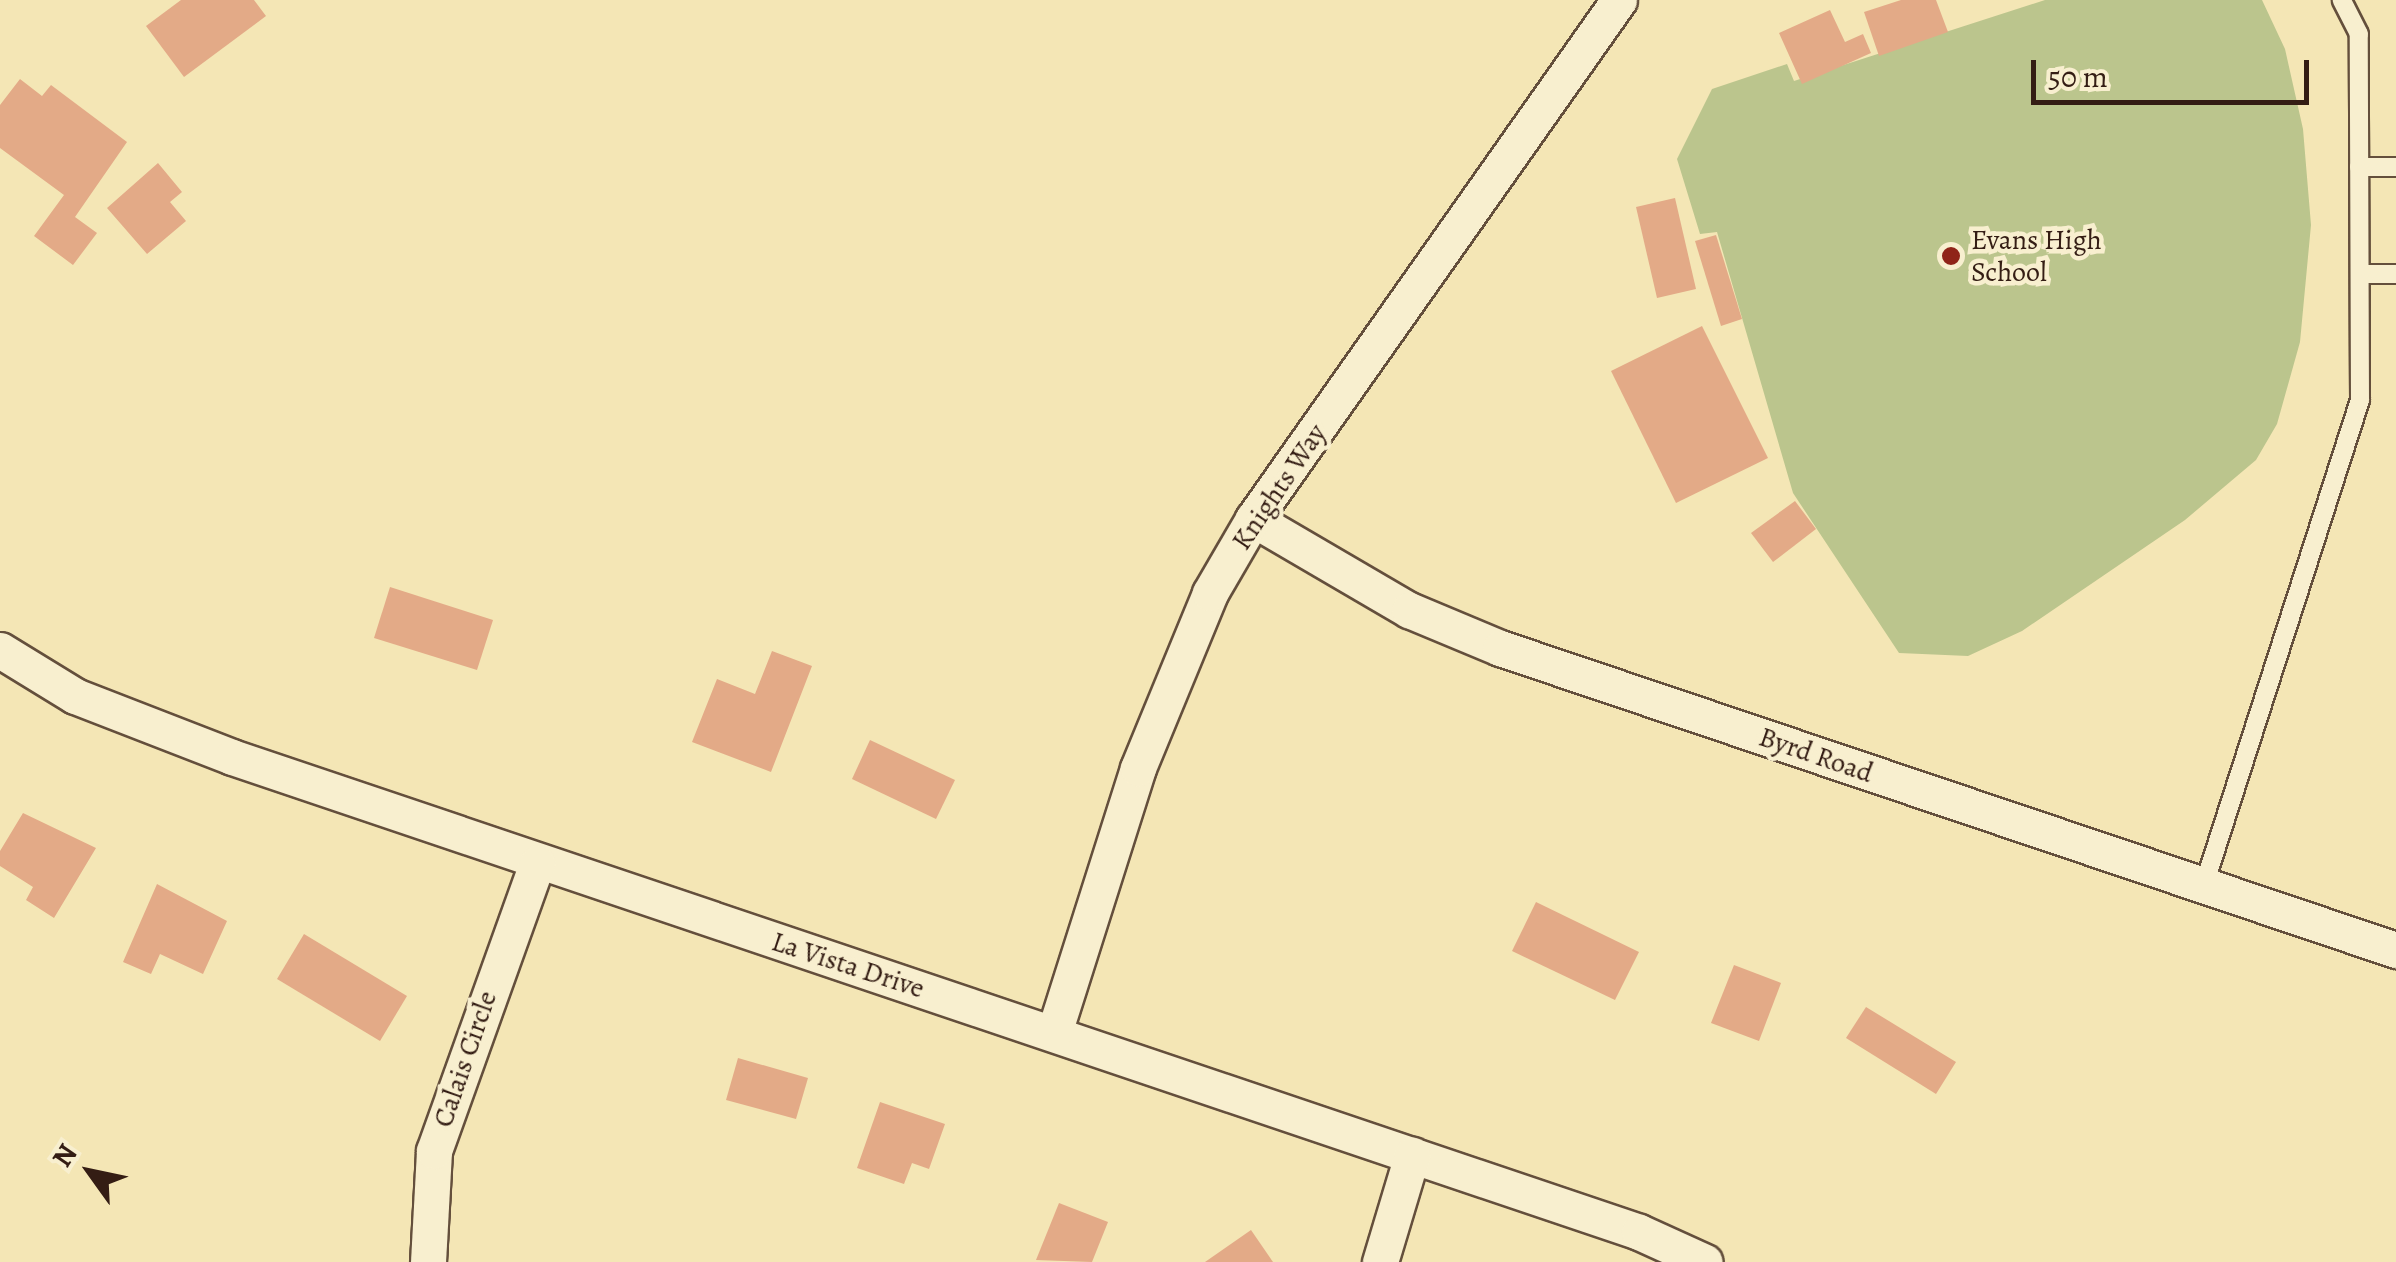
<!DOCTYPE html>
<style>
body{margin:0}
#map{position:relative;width:2396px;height:1262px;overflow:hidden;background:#f4e6b5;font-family:Alegreya,serif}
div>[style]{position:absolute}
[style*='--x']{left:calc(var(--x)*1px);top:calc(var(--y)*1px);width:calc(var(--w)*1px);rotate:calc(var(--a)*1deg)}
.green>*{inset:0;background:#bbc58d}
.building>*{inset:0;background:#e3aa87}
.roads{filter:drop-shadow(2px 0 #644f3c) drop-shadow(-2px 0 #644f3c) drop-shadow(0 2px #644f3c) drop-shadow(0 -2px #644f3c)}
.service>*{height:18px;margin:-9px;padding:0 9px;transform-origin:9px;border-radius:9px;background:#f8efcf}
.minor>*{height:35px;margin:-17.5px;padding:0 17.5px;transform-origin:17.5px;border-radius:17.5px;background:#f8efcf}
.dots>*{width:28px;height:28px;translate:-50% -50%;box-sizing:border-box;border:5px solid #f8efcf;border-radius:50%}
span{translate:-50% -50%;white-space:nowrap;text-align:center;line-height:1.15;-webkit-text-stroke:9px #f8efcf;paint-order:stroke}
.poi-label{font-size:28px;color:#341d14}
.left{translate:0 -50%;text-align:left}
.street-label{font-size:28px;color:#341d14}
.north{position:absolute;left:40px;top:1122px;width:100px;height:100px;-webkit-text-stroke:8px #f8efcf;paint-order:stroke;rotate:303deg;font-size:28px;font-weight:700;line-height:40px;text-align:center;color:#341d14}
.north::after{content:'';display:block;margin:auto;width:35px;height:45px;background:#341d14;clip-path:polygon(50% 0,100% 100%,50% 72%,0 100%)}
.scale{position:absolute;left:2031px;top:60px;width:278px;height:45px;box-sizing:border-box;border:5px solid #341d14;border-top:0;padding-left:12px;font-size:30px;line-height:35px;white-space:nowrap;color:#341d14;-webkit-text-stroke:8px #f8efcf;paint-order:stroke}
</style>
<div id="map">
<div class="green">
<i style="clip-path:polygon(2045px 0,2262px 0,2285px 49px,2303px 129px,2311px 225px,2300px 342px,2277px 424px,2256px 460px,2185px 520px,2022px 631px,1968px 656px,1899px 653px,1793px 493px,1717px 232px,1700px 234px,1677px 159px,1712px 89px,1787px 64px,1794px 81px)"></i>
</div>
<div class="building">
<i style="clip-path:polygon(181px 0,254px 0,266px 16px,184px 77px,146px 26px)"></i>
<i style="clip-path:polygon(1901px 0,1936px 0,1948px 32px,1879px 56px,1864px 12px)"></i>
<i style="clip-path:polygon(1830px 10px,1845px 42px,1863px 34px,1871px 53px,1802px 84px,1779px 33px)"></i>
<i style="clip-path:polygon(20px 79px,42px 96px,51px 85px,127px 142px,75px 217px,97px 233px,73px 265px,34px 236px,64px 195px,0 148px,0 105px)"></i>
<i style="clip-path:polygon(158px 163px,182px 192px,170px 202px,186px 221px,147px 254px,107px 208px)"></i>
<i style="clip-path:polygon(1675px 198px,1696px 289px,1657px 298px,1636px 207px)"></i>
<i style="clip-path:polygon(1716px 235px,1742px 319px,1721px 326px,1695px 241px)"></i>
<i style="clip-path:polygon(1702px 326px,1768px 458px,1676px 503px,1611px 371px)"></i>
<i style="clip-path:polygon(1795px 501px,1816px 529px,1773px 562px,1751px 533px)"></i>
<i style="clip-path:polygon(390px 587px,493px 620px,477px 670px,374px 638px)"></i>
<i style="clip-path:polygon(772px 651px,812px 666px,771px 772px,692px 742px,717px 679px,755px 694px)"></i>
<i style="clip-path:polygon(870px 740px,955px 780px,936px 819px,852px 779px)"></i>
<i style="clip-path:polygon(23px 813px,96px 848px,54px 918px,26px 900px,33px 887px,0 866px,0 851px)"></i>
<i style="clip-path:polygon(157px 884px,227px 921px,203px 974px,160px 954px,151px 974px,123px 962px)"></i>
<i style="clip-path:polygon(1536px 902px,1639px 952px,1615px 1000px,1512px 951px)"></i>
<i style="clip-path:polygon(304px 934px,407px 996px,380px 1041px,277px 979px)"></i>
<i style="clip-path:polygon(1734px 965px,1781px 983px,1759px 1041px,1711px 1023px)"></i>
<i style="clip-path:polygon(1866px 1007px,1956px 1062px,1936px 1094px,1846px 1038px)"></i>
<i style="clip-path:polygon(738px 1058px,808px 1078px,796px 1119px,726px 1100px)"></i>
<i style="clip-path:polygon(880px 1102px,945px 1124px,929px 1169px,912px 1163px,904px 1184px,857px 1168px)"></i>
<i style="clip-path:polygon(1059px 1203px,1108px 1222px,1092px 1262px,1036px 1260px)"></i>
<i style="clip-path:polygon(1251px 1230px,1273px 1262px,1205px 1262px)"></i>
</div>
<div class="roads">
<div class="service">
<i style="--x:2359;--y:167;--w:37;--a:0"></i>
<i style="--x:2360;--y:274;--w:36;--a:0"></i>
<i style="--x:2204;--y:885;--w:509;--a:-72.17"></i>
<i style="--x:2360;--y:400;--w:366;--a:-90.2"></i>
<i style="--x:2359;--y:34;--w:38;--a:-117"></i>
</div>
<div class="minor">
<i style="--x:1253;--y:519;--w:181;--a:30.3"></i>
<i style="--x:1409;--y:610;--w:99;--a:22.7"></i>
<i style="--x:1500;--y:648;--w:946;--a:18.63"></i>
<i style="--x:0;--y:650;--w:88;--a:31.5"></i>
<i style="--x:75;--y:696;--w:168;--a:21.2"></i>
<i style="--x:232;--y:757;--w:1485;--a:18.65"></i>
<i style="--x:1639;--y:1232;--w:72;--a:24.4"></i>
<i style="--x:1054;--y:1033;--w:278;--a:-72.4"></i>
<i style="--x:1138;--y:768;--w:189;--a:-67.6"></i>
<i style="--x:1210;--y:593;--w:86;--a:-59.8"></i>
<i style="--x:1253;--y:519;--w:635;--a:-54.81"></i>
<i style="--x:428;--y:1262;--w:111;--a:-86.9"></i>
<i style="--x:434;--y:1151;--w:306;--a:-70.3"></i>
<i style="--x:1380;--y:1262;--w:112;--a:-73.3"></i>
</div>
</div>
<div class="dots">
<i style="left:1951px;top:256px;background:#8f2418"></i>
</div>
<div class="poi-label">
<span class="left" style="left:1971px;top:256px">Evans High<br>School</span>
</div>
<div class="street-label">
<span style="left:1279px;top:487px;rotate:-56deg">Knights Way</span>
<span style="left:1816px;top:755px;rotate:19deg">Byrd Road</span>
<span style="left:848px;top:965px;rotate:18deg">La Vista Drive</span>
<span style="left:465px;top:1059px;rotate:-71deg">Calais Circle</span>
</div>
<div class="north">N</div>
<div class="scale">50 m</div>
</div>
